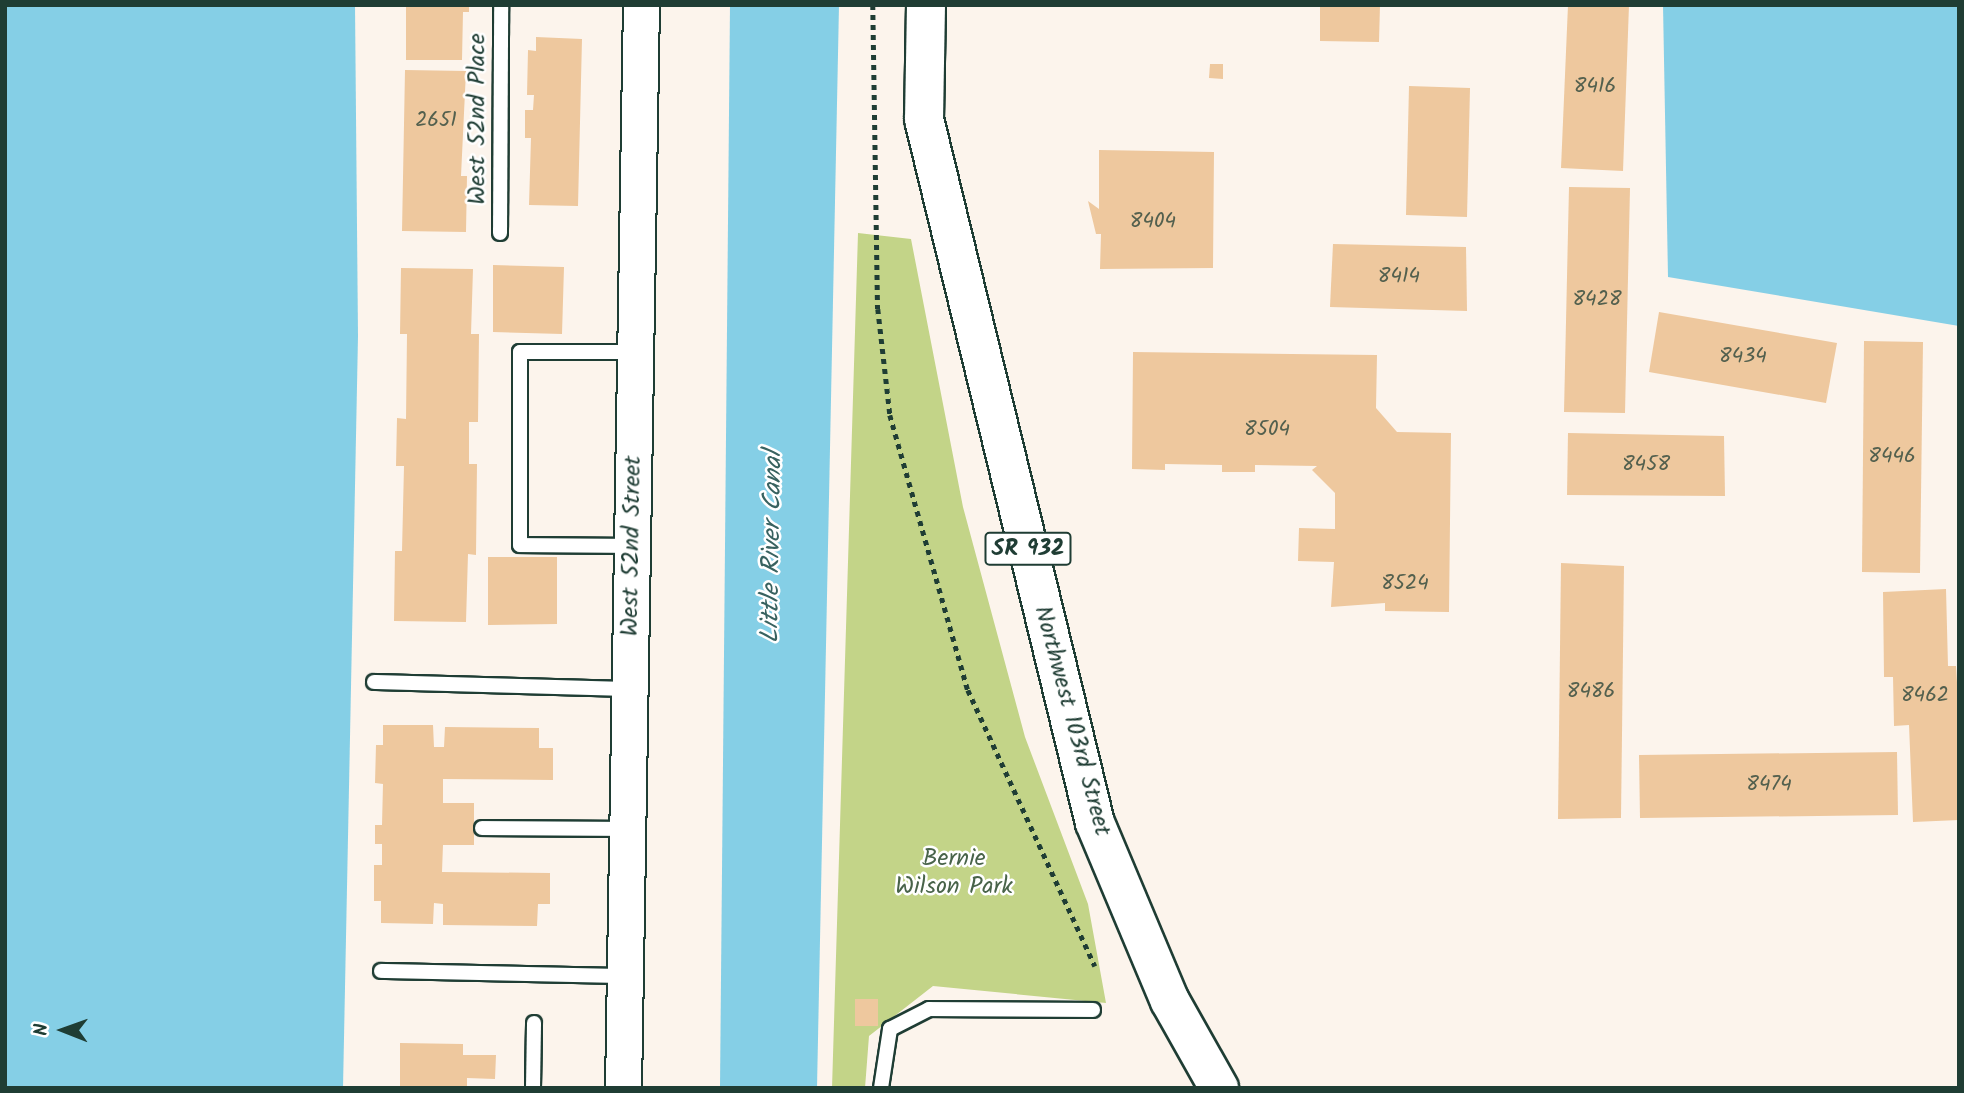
<!DOCTYPE html>
<style>
body{margin:0}
#map{position:relative;width:1964px;height:1093px;overflow:hidden;background:#fcf4ec;font-family:Kalam,sans-serif}
div>[style]{position:absolute}
[style*='--x']{left:calc(var(--x)*1px);top:calc(var(--y)*1px);width:calc(var(--w)*1px);rotate:calc(var(--a)*1deg)}
.green>*{inset:0;background:#c3d488}
.water>*{inset:0;background:#85cfe6}
.building>*{inset:0;background:#eec89e}
.path>*{height:4.5px;margin-top:-2.25px;transform-origin:0;background:repeating-linear-gradient(90deg,#1f3d34 0 5px,transparent 0 10px)}
.roads{filter:drop-shadow(2px 0 #1f3d34) drop-shadow(-2px 0 #1f3d34) drop-shadow(0 2px #1f3d34) drop-shadow(0 -2px #1f3d34)}
.service>*{height:14px;margin:-7px;padding:0 7px;transform-origin:7px;border-radius:7px;background:#fff}
.tertiary>*{height:35px;margin:-17.5px;padding:0 17.5px;transform-origin:17.5px;border-radius:17.5px;background:#fff}
.primary>*{height:38px;margin:-19px;padding:0 19px;transform-origin:19px;border-radius:19px;background:#fff}
span{translate:-50% -50%;white-space:nowrap;text-align:center;line-height:1.15;-webkit-text-stroke:5px #fff;paint-order:stroke}
.number-label{font-size:21px;color:#53604e}
.number-label span{-webkit-text-stroke-width:0}
.shield-label span{padding:2px 5px;background:#fff;border:2px solid;border-radius:5px;-webkit-text-stroke-width:0}
.shield-label{font-size:23px;color:#1f3d34;font-weight:700}
.street-label{font-size:24px;color:#1f3d34}
.park-label{font-size:24px;color:#486349}
.water-label{font-size:26px;color:#386260;font-style:italic}
.frame{position:absolute;inset:0;border:7px solid #1f3d34;pointer-events:none}
.north{position:absolute;left:28px;top:995px;width:70px;height:70px;-webkit-text-stroke:5px #fff;paint-order:stroke;rotate:271deg;font-size:19px;font-weight:700;line-height:28px;text-align:center;color:#1f3d34}
.north::after{content:'';display:block;margin:auto;width:24px;height:32px;background:#1f3d34;clip-path:polygon(50% 0,100% 100%,50% 72%,0 100%)}
</style>
<div id="map">
<div class="green">
<i style="clip-path:polygon(858px 233px,911px 239px,963px 507px,1025px 737px,1088px 904px,1106px 1003px,933px 986px,869px 1036px,865px 1088px,832px 1088px)"></i>
</div>
<div class="water">
<i style="clip-path:polygon(5px 5px,355px 5px,358px 336px,343px 1088px,5px 1088px)"></i>
<i style="clip-path:polygon(730px 5px,839px 5px,817px 1088px,720px 1088px)"></i>
<i style="clip-path:polygon(1663px 5px,1959px 5px,1959px 326px,1668px 277px)"></i>
</div>
<div class="building">
<i style="clip-path:polygon(406px 5px,469px 5px,469px 12px,463px 12px,462px 60px,406px 60px)"></i>
<i style="clip-path:polygon(1320px 5px,1380px 5px,1379px 42px,1320px 41px)"></i>
<i style="clip-path:polygon(1568px 5px,1629px 5px,1623px 171px,1561px 168px)"></i>
<i style="clip-path:polygon(536px 37px,582px 39px,578px 206px,529px 205px,531px 138px,525px 138px,525px 110px,533px 110px,534px 95px,527px 95px,528px 50px,536px 51px)"></i>
<i style="clip-path:polygon(1210px 64px,1223px 64px,1223px 79px,1209px 78px)"></i>
<i style="clip-path:polygon(405px 70px,466px 71px,461px 176px,467px 176px,466px 232px,402px 231px)"></i>
<i style="clip-path:polygon(1409px 86px,1470px 88px,1467px 217px,1406px 215px)"></i>
<i style="clip-path:polygon(1099px 150px,1214px 152px,1213px 268px,1100px 269px,1101px 234px,1096px 234px,1088px 201px,1099px 209px)"></i>
<i style="clip-path:polygon(1569px 187px,1630px 188px,1625px 413px,1564px 412px)"></i>
<i style="clip-path:polygon(1333px 244px,1466px 247px,1467px 311px,1330px 307px)"></i>
<i style="clip-path:polygon(493px 265px,564px 267px,562px 334px,493px 332px)"></i>
<i style="clip-path:polygon(401px 268px,473px 269px,471px 334px,479px 334px,478px 422px,469px 422px,469px 464px,477px 464px,476px 555px,468px 554px,466px 622px,394px 621px,395px 551px,402px 551px,404px 466px,396px 466px,397px 418px,406px 419px,407px 334px,400px 334px)"></i>
<i style="clip-path:polygon(1659px 312px,1837px 343px,1826px 403px,1649px 372px)"></i>
<i style="clip-path:polygon(1864px 341px,1923px 342px,1920px 573px,1862px 572px)"></i>
<i style="clip-path:polygon(1133px 352px,1377px 355px,1376px 408px,1397px 432px,1451px 433px,1449px 612px,1385px 611px,1385px 603px,1331px 607px,1334px 562px,1298px 561px,1299px 528px,1335px 529px,1335px 493px,1312px 470px,1317px 466px,1255px 465px,1255px 472px,1222px 472px,1222px 465px,1165px 464px,1165px 470px,1132px 469px)"></i>
<i style="clip-path:polygon(1568px 433px,1724px 436px,1725px 496px,1567px 495px)"></i>
<i style="clip-path:polygon(488px 557px,557px 557px,557px 624px,488px 625px)"></i>
<i style="clip-path:polygon(1561px 563px,1624px 566px,1621px 818px,1558px 819px)"></i>
<i style="clip-path:polygon(1946px 589px,1948px 666px,1956px 666px,1959px 715px,1959px 820px,1913px 822px,1909px 725px,1894px 726px,1893px 677px,1884px 677px,1883px 592px)"></i>
<i style="clip-path:polygon(383px 725px,433px 725px,434px 747px,444px 747px,445px 727px,539px 728px,539px 748px,553px 748px,553px 780px,443px 779px,443px 803px,474px 803px,474px 845px,443px 845px,442px 872px,550px 873px,550px 904px,538px 904px,537px 926px,443px 925px,443px 904px,434px 903px,433px 924px,381px 923px,381px 901px,374px 901px,374px 865px,382px 865px,382px 844px,375px 844px,375px 825px,382px 825px,383px 784px,375px 783px,376px 745px,383px 745px)"></i>
<i style="clip-path:polygon(1897px 752px,1898px 815px,1640px 818px,1639px 755px)"></i>
<i style="clip-path:polygon(855px 999px,878px 999px,878px 1026px,855px 1026px)"></i>
<i style="clip-path:polygon(400px 1043px,463px 1044px,463px 1055px,496px 1055px,495px 1079px,467px 1078px,467px 1088px,400px 1088px)"></i>
</div>
<div class="path">
<i style="--x:873;--y:5;--w:304;--a:89.1"></i>
<i style="--x:878;--y:309;--w:107;--a:83.5"></i>
<i style="--x:890;--y:415;--w:286;--a:74.2"></i>
<i style="--x:968;--y:690;--w:304;--a:65.3"></i>
</div>
<div class="roads">
<div class="service">
<i style="--x:500;--y:233;--w:228;--a:-89.7"></i>
<i style="--x:632;--y:546;--w:112;--a:-179.5"></i>
<i style="--x:520;--y:545;--w:193;--a:-90"></i>
<i style="--x:520;--y:352;--w:114;--a:0"></i>
<i style="--x:374;--y:682;--w:255;--a:1.6"></i>
<i style="--x:482;--y:828;--w:145;--a:0.4"></i>
<i style="--x:381;--y:971;--w:244;--a:1.2"></i>
<i style="--x:533;--y:1088;--w:65;--a:-89.1"></i>
<i style="--x:881;--y:1088;--w:60;--a:-81.3"></i>
<i style="--x:890;--y:1029;--w:44;--a:-27.1"></i>
<i style="--x:929;--y:1009;--w:164;--a:0.3"></i>
</div>
<div class="tertiary">
<i style="--x:623;--y:1088;--w:1083;--a:-89.05"></i>
</div>
<div class="primary">
<i style="--x:926;--y:5;--w:114;--a:91"></i>
<i style="--x:924;--y:119;--w:724;--a:76.35"></i>
<i style="--x:1095;--y:823;--w:193;--a:67.2"></i>
<i style="--x:1170;--y:1001;--w:100;--a:60.6"></i>
</div>
</div>
<div class="number-label">
<span style="left:1595px;top:87px">8416</span>
<span style="left:436px;top:121px">2651</span>
<span style="left:1153px;top:222px">8404</span>
<span style="left:1399px;top:277px">8414</span>
<span style="left:1597px;top:300px">8428</span>
<span style="left:1743px;top:357px">8434</span>
<span style="left:1267px;top:430px">8504</span>
<span style="left:1892px;top:457px">8446</span>
<span style="left:1646px;top:465px">8458</span>
<span style="left:1405px;top:584px">8524</span>
<span style="left:1591px;top:692px">8486</span>
<span style="left:1925px;top:696px">8462</span>
<span style="left:1769px;top:785px">8474</span>
</div>
<div class="shield-label">
<span style="left:1028px;top:549px">SR 932</span>
</div>
<div class="street-label">
<span style="left:478px;top:119px;rotate:-90deg">West 52nd Place</span>
<span style="left:632px;top:546px;rotate:-89deg">West 52nd Street</span>
<span style="left:1072px;top:721px;rotate:75deg">Northwest 103rd Street</span>
</div>
<div class="park-label">
<span style="left:954px;top:873px">Bernie<br>Wilson Park</span>
</div>
<div class="water-label">
<span style="left:773px;top:547px;rotate:-89deg">Little River Canal</span>
</div>
<div class="frame"></div>
<div class="north">N</div>
</div>
